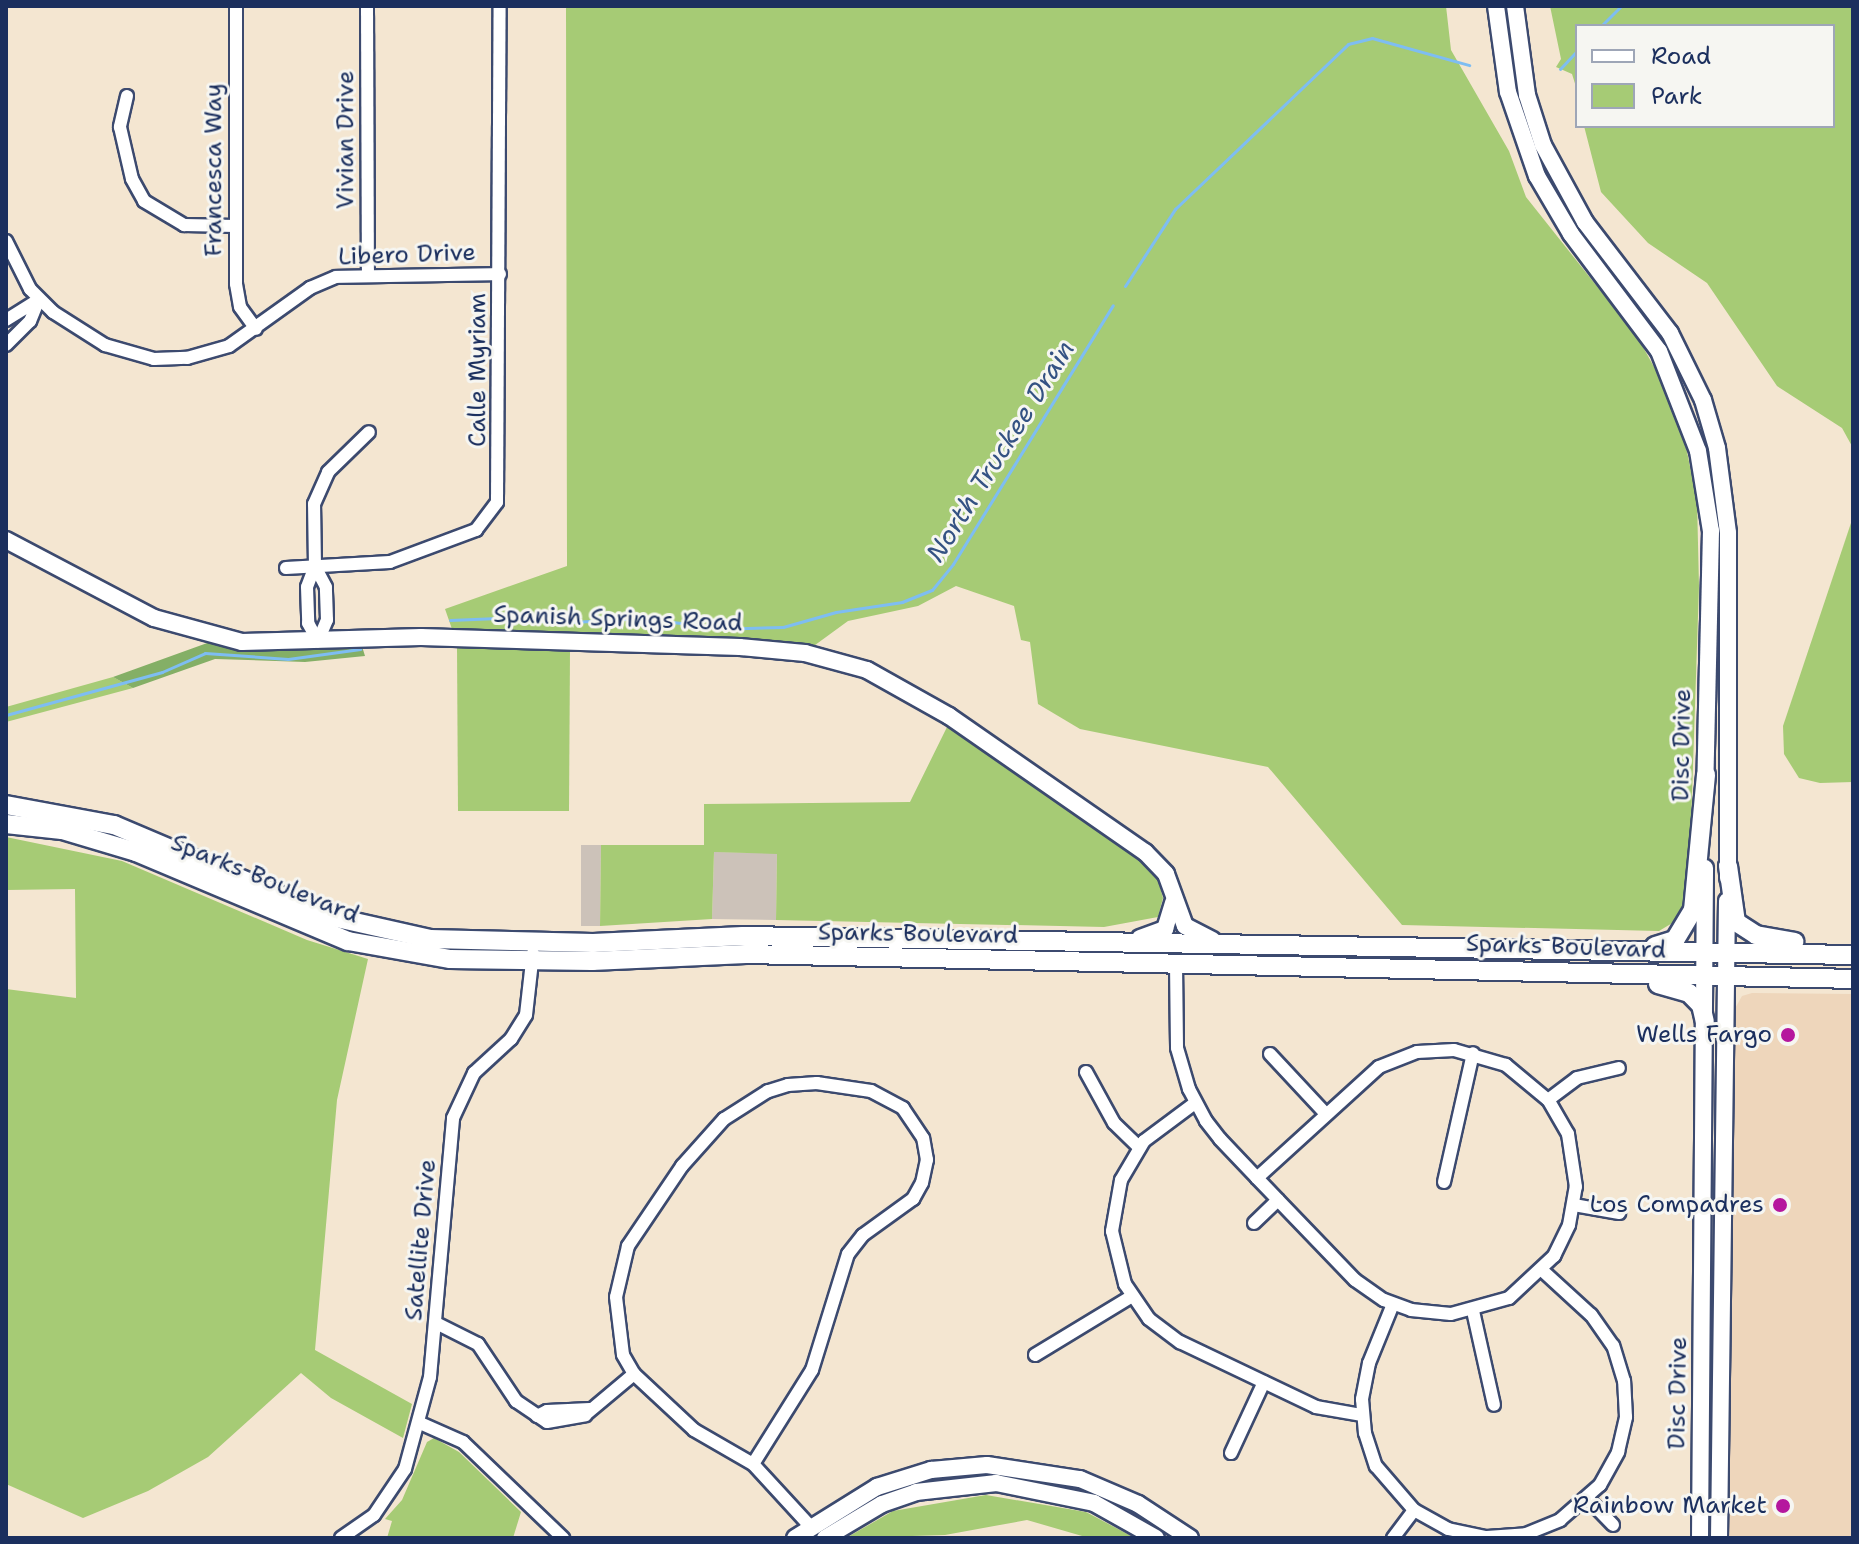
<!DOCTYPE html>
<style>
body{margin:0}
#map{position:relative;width:1859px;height:1544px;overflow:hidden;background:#f4e6d1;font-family:"Shantell Sans",sans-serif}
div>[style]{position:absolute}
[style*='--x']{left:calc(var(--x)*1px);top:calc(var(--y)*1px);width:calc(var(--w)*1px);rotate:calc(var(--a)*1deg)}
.built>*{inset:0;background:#eed6bb}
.industrial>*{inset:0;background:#ccc2b9}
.green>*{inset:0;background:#a6cb75}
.forest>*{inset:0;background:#84af66}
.stream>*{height:3px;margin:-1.5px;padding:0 1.5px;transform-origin:1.5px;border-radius:1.5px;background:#7ebdf2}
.roads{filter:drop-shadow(2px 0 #3c4a6f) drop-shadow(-2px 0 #3c4a6f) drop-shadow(0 2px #3c4a6f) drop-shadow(0 -2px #3c4a6f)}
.street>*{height:12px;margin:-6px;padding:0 6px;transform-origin:6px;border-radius:6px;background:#fff}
.secondary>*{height:16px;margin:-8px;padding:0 8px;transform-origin:8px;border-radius:8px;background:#fff}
.primary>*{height:18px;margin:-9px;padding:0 9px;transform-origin:9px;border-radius:9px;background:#fff}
.dots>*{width:22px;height:22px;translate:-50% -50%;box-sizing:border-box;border:4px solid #f6f6f2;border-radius:50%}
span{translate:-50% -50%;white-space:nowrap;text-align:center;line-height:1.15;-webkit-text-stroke:6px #f6f6f2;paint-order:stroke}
.street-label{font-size:24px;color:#1b2f5e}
.poi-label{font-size:24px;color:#1b2f5e}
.right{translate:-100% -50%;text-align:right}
.water-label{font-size:26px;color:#345283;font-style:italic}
.frame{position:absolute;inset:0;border:8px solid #1b2f5e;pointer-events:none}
.legend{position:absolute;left:1575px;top:24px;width:260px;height:104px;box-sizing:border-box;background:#f6f6f2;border:2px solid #9ea6b7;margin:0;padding:10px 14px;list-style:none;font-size:24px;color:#1b2f5e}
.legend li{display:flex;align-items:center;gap:16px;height:40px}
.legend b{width:40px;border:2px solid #9ea6b7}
</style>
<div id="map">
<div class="built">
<i style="clip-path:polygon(1752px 993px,1853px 994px,1853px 1538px,1728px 1538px,1733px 1012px,1742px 996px)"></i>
</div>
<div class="industrial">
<i style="clip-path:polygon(581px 845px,601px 845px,600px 926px,581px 926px)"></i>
<i style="clip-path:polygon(714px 852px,777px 853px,776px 920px,712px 919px)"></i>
</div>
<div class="green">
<i style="clip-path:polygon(566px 6px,1446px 6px,1451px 50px,1509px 151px,1526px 197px,1638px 338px,1669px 394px,1684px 437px,1697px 501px,1699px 586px,1689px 886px,1679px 919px,1659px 931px,1402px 925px,1268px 767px,1080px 729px,1038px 704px,1030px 642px,1021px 640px,1014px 606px,956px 586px,918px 606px,848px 621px,811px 648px,714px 637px,452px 629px,445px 609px,567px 566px)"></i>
<i style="clip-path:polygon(1550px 6px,1853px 6px,1853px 448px,1842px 428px,1777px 386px,1707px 283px,1648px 243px,1601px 192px,1584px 126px,1833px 126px,1833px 26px,1577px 26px,1577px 90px,1572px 74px,1556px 67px,1561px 59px)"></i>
<i style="clip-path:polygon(1853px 517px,1853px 782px,1820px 783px,1799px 778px,1784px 754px,1783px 726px)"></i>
<i style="clip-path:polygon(457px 647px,570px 651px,569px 811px,458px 811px)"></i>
<i style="clip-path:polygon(113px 677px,133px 688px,6px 722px,6px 707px)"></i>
<i style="clip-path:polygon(949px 723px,1111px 833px,1156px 872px,1163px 898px,1158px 917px,1104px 927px,776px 920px,777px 854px,714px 852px,712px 919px,600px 926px,601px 845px,704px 845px,704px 804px,910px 802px)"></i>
<i style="clip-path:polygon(6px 837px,122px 861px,307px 940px,368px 959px,337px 1100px,315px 1350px,412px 1404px,403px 1438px,331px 1398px,301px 1373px,208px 1457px,148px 1491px,83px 1518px,6px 1484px,6px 989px,76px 998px,75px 889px,6px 890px)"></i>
<i style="clip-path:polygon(434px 1438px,459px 1452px,521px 1512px,513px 1538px,387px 1538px,392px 1521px,385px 1519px,402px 1500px,427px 1442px)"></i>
<i style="clip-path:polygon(986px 1495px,1086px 1512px,1135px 1538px,1089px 1538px,1027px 1520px,945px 1535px,846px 1538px,893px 1511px)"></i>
</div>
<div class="forest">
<i style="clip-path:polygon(210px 642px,276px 650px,361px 643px,365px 656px,305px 662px,215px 659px,133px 688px,113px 677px)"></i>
</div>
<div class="stream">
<i style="--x:1601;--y:26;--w:28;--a:-45"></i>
<i style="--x:1560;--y:69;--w:25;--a:-47"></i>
<i style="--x:1125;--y:286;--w:92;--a:-57"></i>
<i style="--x:1175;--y:209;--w:239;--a:-43.6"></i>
<i style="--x:1348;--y:44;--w:25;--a:-14"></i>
<i style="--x:1372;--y:38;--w:101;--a:15.6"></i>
<i style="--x:450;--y:620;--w:68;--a:-2.5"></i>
<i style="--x:518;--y:617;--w:38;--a:9"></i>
<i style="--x:556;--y:623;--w:85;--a:-3.4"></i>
<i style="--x:641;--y:618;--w:56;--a:7.1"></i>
<i style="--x:715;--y:629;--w:68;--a:-1.7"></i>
<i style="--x:783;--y:627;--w:55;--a:-15.8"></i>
<i style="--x:836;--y:612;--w:67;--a:-8.6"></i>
<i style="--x:902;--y:602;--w:32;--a:-22"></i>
<i style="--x:932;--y:590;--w:33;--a:-51"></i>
<i style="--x:953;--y:564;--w:304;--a:-58.3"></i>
<i style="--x:6;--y:715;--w:162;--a:-15.4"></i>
<i style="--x:162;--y:672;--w:47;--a:-23.8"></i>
<i style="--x:205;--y:653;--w:83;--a:4.1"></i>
<i style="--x:288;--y:659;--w:73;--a:-7.9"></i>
</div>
<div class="roads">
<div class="street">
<i style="--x:236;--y:6;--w:278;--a:90"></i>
<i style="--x:236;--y:284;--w:23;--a:80"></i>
<i style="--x:240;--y:307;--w:27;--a:54"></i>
<i style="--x:367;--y:6;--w:267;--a:89.8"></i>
<i style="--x:127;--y:96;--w:32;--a:103"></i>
<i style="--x:120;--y:127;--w:53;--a:77"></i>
<i style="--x:132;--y:179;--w:25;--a:61"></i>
<i style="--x:144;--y:201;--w:47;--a:31"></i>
<i style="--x:184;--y:225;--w:52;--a:1.1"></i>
<i style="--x:6;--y:241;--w:54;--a:63.4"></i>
<i style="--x:30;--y:289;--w:33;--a:45"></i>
<i style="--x:53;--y:312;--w:62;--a:32.4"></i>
<i style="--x:105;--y:345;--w:51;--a:15.9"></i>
<i style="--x:154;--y:359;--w:33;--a:-2"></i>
<i style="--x:187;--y:358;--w:44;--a:-15.9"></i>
<i style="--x:229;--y:346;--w:100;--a:-35.6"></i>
<i style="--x:310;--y:288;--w:28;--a:-23"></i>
<i style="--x:336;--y:277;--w:164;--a:-1"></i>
<i style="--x:6;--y:320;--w:39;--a:-32"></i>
<i style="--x:39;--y:299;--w:24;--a:112"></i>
<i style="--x:30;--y:321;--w:34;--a:135"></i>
<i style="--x:315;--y:566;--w:22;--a:111"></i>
<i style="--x:307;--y:587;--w:36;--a:88"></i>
<i style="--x:308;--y:623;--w:21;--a:61"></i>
<i style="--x:318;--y:641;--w:23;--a:-67"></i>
<i style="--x:327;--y:620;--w:33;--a:-92"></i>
<i style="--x:326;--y:587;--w:24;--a:-118"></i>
<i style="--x:315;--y:566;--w:62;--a:-90.9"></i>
<i style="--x:314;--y:504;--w:35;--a:-66"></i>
<i style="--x:328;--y:472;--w:57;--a:-44.3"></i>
<i style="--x:286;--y:568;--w:104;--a:-3.3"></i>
<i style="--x:390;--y:562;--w:92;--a:-20.4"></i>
<i style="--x:476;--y:530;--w:35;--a:-53"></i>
<i style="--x:497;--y:502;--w:496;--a:-89.7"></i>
<i style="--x:1176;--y:964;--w:84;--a:89.3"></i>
<i style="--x:1177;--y:1048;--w:43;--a:73.7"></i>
<i style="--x:1189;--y:1089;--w:36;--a:62"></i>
<i style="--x:1206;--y:1121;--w:23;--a:52"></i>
<i style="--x:1220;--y:1139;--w:54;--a:46.5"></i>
<i style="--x:1257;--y:1178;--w:30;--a:46"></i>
<i style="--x:1278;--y:1200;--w:111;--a:46.1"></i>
<i style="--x:1355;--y:1280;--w:35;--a:35"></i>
<i style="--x:1384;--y:1300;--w:29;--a:20"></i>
<i style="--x:1411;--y:1310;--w:40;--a:5.7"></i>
<i style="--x:1451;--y:1314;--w:60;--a:-15.4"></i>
<i style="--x:1509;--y:1298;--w:62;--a:-43"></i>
<i style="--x:1554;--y:1256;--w:34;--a:-64"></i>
<i style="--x:1569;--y:1225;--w:39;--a:-80"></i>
<i style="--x:1576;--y:1187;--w:54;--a:-98.6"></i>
<i style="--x:1568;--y:1134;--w:39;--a:-120"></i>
<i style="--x:1548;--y:1100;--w:55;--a:-140.2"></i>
<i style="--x:1506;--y:1065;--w:54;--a:-163.9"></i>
<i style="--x:1454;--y:1050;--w:37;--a:177"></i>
<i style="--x:1417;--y:1052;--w:41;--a:158.5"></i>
<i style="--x:1379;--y:1067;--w:165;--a:137.7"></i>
<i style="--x:1270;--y:1054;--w:81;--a:47"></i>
<i style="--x:1086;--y:1072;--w:58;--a:61.2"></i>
<i style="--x:1114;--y:1123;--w:35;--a:44"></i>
<i style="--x:1548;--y:1100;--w:36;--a:-37"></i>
<i style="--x:1577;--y:1078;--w:43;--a:-13.4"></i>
<i style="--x:1195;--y:1103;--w:64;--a:143.3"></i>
<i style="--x:1144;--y:1141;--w:45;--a:120.5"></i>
<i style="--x:1121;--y:1180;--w:52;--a:100"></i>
<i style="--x:1112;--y:1231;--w:55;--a:76.2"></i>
<i style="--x:1125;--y:1284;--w:42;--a:55.6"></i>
<i style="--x:1149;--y:1319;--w:39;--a:37"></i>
<i style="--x:1180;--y:1342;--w:151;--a:25.5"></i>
<i style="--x:1316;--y:1407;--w:47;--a:9.9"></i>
<i style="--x:1444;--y:1182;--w:132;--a:-77.3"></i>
<i style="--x:1574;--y:1205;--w:46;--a:10.1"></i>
<i style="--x:1254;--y:1223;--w:33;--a:-44"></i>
<i style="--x:1393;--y:1304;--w:64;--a:112.1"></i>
<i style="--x:1369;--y:1363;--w:37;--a:101"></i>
<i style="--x:1362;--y:1399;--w:34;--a:85"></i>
<i style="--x:1365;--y:1433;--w:35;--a:72"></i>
<i style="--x:1376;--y:1466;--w:58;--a:49.2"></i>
<i style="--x:1414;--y:1510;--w:39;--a:29"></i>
<i style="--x:1448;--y:1529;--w:40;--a:12"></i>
<i style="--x:1487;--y:1537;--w:39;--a:-4"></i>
<i style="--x:1526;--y:1534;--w:37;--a:-22"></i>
<i style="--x:1560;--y:1520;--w:53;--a:-41.2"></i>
<i style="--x:1600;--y:1485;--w:38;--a:-61"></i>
<i style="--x:1618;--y:1452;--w:36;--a:-77"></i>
<i style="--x:1626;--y:1417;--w:36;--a:-93"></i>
<i style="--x:1624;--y:1381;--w:37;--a:-107"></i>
<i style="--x:1613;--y:1346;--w:38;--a:-125"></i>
<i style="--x:1591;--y:1315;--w:65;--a:-137.5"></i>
<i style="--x:1473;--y:1311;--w:96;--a:77.4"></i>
<i style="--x:436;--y:1323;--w:47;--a:26.6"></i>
<i style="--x:478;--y:1344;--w:69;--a:56.3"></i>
<i style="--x:516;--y:1401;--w:37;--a:34"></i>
<i style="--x:547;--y:1422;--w:39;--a:-10"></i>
<i style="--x:585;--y:1415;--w:64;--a:-39.9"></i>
<i style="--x:1035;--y:1355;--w:114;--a:-31.3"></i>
<i style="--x:537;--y:1416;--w:11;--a:-27"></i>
<i style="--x:547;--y:1411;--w:43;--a:-2.7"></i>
<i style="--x:420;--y:1423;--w:47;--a:23.8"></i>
<i style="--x:463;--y:1442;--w:139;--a:43.8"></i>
<i style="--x:1231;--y:1453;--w:78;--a:-65.1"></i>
<i style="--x:753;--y:1464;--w:111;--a:-57.9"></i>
<i style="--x:812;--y:1370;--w:121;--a:-72.8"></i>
<i style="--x:848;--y:1254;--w:24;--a:-52"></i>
<i style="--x:863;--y:1235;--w:62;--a:-35.8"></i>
<i style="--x:913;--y:1199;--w:18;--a:-61"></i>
<i style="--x:922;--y:1183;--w:24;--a:-78"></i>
<i style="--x:927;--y:1160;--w:22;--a:-100"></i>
<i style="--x:923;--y:1138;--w:36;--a:-124"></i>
<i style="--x:903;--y:1108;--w:36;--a:-152"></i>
<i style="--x:871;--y:1091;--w:55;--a:-171.6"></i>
<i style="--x:817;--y:1083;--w:29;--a:176"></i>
<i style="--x:788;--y:1085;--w:21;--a:163"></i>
<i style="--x:768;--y:1091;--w:52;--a:147.5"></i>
<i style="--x:724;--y:1119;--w:63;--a:131.8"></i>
<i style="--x:682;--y:1166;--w:97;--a:124"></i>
<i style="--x:628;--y:1246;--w:52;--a:103.2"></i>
<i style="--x:616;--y:1297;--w:58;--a:83.1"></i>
<i style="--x:623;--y:1355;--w:22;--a:60"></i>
<i style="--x:634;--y:1374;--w:82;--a:43"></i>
<i style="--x:694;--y:1430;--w:68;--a:30"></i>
<i style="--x:753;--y:1464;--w:84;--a:47.4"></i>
<i style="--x:1588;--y:1499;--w:36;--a:46"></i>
<i style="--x:341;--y:1538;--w:40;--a:-34.9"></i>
<i style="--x:374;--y:1515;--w:55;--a:-56"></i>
<i style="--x:405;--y:1469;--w:95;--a:-74.8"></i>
<i style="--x:430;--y:1377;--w:260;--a:-84.9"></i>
<i style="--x:453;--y:1118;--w:50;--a:-65"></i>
<i style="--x:474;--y:1073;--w:50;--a:-42.6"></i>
<i style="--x:511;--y:1039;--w:28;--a:-58"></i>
<i style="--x:526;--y:1015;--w:62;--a:-83.6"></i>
<i style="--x:1393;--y:1538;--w:35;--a:-53"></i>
</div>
<div class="secondary">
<i style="--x:1496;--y:6;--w:87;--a:82.1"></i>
<i style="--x:1508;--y:92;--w:89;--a:71"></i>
<i style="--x:1537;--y:176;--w:67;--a:59.6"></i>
<i style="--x:1571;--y:234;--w:146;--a:53.1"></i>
<i style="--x:1659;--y:351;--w:107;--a:68.7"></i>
<i style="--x:1698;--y:451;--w:81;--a:80.8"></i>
<i style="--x:1711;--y:531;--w:257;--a:91.3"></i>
<i style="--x:1515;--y:6;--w:90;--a:82.3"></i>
<i style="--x:1527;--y:95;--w:52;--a:72.3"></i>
<i style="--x:1543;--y:145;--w:88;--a:61.4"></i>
<i style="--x:1585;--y:222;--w:140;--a:52.6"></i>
<i style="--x:1670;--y:333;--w:75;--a:63.8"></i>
<i style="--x:1703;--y:400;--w:50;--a:73.7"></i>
<i style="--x:1717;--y:448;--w:86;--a:82.6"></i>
<i style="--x:1728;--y:533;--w:345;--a:90"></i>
<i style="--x:6;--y:540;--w:167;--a:27.8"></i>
<i style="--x:154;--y:618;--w:91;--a:15.3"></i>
<i style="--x:242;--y:642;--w:179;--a:-1.6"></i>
<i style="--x:421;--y:637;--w:319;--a:1.8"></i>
<i style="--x:740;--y:647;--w:65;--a:5.3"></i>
<i style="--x:805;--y:653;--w:64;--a:15.3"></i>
<i style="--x:867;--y:670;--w:94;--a:29.3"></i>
<i style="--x:949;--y:716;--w:239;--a:34.8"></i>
<i style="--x:1145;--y:852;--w:30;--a:46"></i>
<i style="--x:1166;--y:874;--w:55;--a:69.9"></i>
<i style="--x:1185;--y:926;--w:31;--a:27"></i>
<i style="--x:1140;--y:938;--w:27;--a:-20"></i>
<i style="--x:1165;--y:929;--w:28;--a:-73"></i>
<i style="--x:795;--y:1538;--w:97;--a:-31.9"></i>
<i style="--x:877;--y:1487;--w:57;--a:-17.5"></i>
<i style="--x:931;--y:1470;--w:56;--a:-5.1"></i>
<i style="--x:987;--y:1465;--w:94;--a:8.6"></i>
<i style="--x:1080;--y:1479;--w:63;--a:23.3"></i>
<i style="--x:1138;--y:1504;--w:62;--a:33.2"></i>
<i style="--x:825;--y:1538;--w:66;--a:-30.8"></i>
<i style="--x:882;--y:1504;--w:36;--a:-19"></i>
<i style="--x:916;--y:1492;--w:81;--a:-6.4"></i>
<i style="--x:996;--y:1483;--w:100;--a:11.5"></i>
<i style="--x:1094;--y:1503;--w:71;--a:29.4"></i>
<i style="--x:1700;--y:1538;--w:670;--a:-89.57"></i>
<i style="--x:1719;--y:1538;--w:637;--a:-89.28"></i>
</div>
<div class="primary">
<i style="--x:6;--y:805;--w:110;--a:10.5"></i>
<i style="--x:114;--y:825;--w:233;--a:23"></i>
<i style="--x:328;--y:916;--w:105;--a:12.7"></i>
<i style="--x:430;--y:939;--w:163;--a:1.4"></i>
<i style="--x:593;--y:943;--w:150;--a:-2.7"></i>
<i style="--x:743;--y:936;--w:1110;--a:0.98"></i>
<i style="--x:6;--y:824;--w:56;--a:6.1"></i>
<i style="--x:62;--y:830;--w:77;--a:16.6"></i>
<i style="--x:136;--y:852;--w:230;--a:22.8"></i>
<i style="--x:348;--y:941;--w:104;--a:10"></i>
<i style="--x:450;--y:959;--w:142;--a:0.8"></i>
<i style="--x:592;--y:961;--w:154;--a:-2.6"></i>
<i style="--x:746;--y:954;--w:1107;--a:1.29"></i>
<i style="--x:1728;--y:866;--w:57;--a:81.9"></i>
<i style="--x:1736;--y:922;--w:24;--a:33"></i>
<i style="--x:1756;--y:935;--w:39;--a:10"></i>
<i style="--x:1655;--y:946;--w:21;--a:-17"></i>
<i style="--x:1675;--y:940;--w:35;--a:-59"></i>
<i style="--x:1693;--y:910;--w:136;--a:-84.5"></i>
<i style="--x:1658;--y:984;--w:32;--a:16"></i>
<i style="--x:1689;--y:993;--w:17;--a:45"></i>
<i style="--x:1701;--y:1005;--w:17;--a:77"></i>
</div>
</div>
<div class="dots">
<i style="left:1788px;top:1035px;background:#b5179e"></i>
<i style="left:1780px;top:1205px;background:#b5179e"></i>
<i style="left:1783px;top:1506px;background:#b5179e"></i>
</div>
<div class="street-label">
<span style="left:346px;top:140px;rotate:-90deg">Vivian Drive</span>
<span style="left:214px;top:170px;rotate:-90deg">Francesca Way</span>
<span style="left:407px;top:255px;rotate:-2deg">Libero Drive</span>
<span style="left:478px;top:370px;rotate:-90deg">Calle Myriam</span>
<span style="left:618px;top:619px;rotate:2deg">Spanish Springs Road</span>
<span style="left:1682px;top:745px;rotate:-89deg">Disc Drive</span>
<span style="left:265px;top:879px;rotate:22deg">Sparks Boulevard</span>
<span style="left:918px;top:934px;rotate:1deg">Sparks Boulevard</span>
<span style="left:1566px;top:947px;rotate:2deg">Sparks Boulevard</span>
<span style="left:421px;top:1240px;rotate:-85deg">Satellite Drive</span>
<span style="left:1678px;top:1393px;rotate:-89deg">Disc Drive</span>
</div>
<div class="poi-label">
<span class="right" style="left:1772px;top:1035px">Wells Fargo</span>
<span class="right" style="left:1764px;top:1205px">Los Compadres</span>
<span class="right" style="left:1767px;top:1506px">Rainbow Market</span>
</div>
<div class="water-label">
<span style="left:1000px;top:451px;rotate:-58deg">North Truckee Drain</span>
</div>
<div class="frame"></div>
<ul class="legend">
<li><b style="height:10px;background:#fff"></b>Road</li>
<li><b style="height:22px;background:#a6cb75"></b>Park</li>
</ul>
</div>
